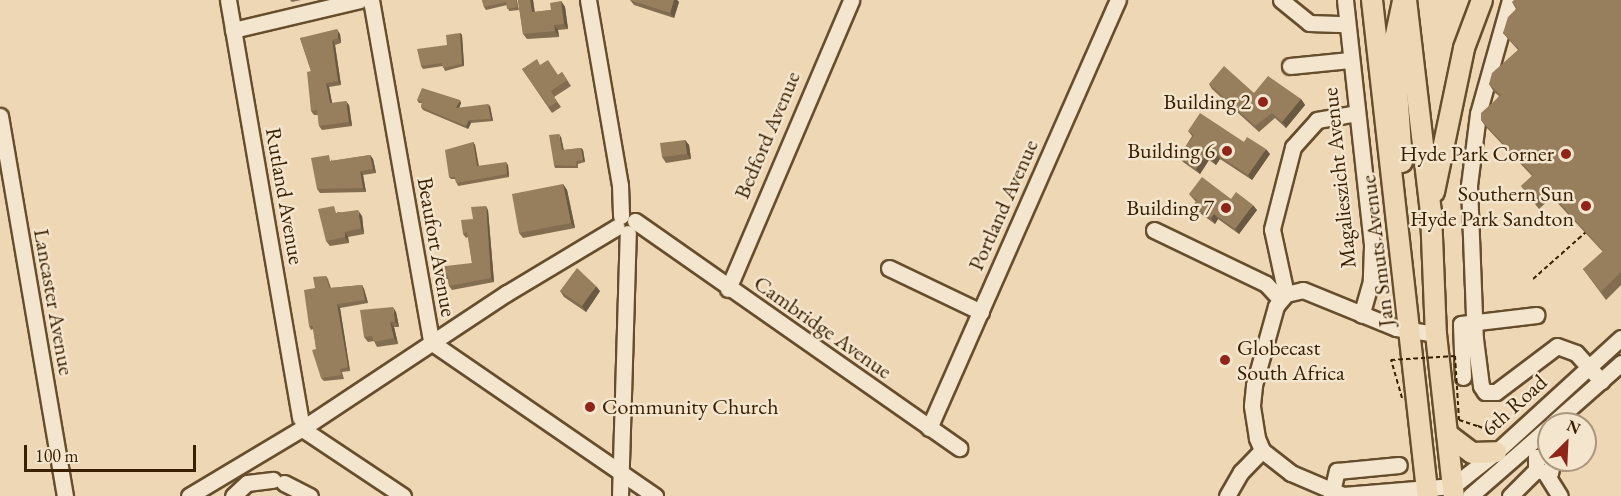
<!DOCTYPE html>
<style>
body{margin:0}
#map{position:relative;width:1621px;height:496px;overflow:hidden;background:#eed7b4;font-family:"EB Garamond",serif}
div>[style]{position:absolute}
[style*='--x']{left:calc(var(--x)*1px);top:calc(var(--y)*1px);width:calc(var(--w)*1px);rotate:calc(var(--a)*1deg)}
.path>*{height:2px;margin-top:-1px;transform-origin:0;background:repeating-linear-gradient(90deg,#392000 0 4.5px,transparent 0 7.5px)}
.roads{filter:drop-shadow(2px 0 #664e2d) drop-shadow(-2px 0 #664e2d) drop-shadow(0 2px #664e2d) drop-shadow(0 -2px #664e2d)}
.minor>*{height:15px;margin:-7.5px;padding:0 7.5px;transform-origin:7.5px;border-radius:7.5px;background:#f4e5ce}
.major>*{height:20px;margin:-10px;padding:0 10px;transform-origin:10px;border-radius:10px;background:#eed7b4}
.path-bridge>*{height:2px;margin-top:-1px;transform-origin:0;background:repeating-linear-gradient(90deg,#392000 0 4.5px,transparent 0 7.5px)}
.wall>*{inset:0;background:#826d51}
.shaded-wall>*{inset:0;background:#6a5942}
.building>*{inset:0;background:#977f5e}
.dots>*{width:16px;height:16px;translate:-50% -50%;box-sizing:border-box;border:3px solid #f4e5ce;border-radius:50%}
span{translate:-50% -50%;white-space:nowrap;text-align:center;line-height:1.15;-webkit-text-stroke:5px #f4e5ce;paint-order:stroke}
.poi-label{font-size:22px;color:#392000}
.right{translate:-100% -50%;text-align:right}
.left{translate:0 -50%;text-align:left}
.street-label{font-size:22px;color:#392000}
.north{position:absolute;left:1537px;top:412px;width:60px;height:60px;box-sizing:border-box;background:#f4e5ce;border:2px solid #a9967c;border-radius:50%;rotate:24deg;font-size:16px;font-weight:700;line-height:24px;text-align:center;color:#392000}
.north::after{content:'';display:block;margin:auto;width:21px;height:27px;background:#8f2418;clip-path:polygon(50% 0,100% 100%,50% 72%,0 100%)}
.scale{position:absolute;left:24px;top:445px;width:172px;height:27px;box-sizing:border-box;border:3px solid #392000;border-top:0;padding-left:8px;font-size:18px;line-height:21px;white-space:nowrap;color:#392000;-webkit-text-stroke:4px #f4e5ce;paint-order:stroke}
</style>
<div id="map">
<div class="path">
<i style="--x:1533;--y:279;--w:72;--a:-41.6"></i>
<i style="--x:1478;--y:426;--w:21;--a:23"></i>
</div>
<div class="roads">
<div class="minor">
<i style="--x:228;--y:0;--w:424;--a:80.2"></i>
<i style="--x:371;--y:0;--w:347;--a:80"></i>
<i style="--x:431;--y:342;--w:272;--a:34.5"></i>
<i style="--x:588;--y:0;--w:188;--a:80.2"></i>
<i style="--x:620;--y:185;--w:31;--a:88"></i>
<i style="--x:1281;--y:0;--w:36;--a:39"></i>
<i style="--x:1309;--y:23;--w:37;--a:2"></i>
<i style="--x:1345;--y:0;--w:247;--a:83.7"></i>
<i style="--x:1372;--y:246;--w:35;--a:92"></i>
<i style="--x:1371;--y:281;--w:35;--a:106"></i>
<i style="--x:1510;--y:0;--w:118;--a:105.7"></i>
<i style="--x:1478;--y:114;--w:72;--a:97.2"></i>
<i style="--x:1469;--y:185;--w:154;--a:87.8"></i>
<i style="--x:1475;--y:339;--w:47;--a:82.7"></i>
<i style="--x:1481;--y:386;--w:7;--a:56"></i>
<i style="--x:1485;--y:392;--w:11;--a:0"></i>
<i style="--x:1496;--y:392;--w:76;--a:-37"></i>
<i style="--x:1557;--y:346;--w:20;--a:20"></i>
<i style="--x:1576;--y:353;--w:38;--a:48"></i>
<i style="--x:233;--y:30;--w:130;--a:-13.3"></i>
<i style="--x:1290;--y:66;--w:60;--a:-5.7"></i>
<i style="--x:0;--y:116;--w:386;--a:80.3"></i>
<i style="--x:635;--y:221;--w:396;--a:35"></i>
<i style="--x:1154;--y:230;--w:124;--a:25.7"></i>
<i style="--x:1266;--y:284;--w:21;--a:47"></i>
<i style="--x:889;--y:268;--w:102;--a:25.6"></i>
<i style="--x:728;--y:289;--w:314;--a:-66.9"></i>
<i style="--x:1286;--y:294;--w:66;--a:-102.2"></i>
<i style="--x:1272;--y:229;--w:85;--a:-75.6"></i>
<i style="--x:1293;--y:147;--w:36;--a:-48"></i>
<i style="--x:1317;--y:120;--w:40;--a:-10"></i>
<i style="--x:1463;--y:377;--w:53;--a:-92.2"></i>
<i style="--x:1461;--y:324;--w:76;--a:-6.8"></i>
<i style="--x:312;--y:422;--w:234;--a:-33.5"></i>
<i style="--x:507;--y:293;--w:128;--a:-31"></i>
<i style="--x:1552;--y:424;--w:92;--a:-41.5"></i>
<i style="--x:929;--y:428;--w:468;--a:-66.2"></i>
<i style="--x:304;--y:430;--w:119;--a:33.7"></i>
<i style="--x:1549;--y:455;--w:13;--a:171"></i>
<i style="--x:1536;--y:457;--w:13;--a:90"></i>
<i style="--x:1536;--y:470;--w:14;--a:12"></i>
<i style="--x:1550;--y:473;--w:13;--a:-77"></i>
<i style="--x:1546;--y:474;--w:26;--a:58"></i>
<i style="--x:284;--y:483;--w:29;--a:27"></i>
<i style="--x:1343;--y:495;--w:110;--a:-4.7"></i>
<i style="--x:1453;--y:486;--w:55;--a:-38.3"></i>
<i style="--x:1496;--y:452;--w:169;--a:-42.4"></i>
<i style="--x:189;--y:496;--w:131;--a:-30.9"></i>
<i style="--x:233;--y:496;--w:19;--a:-43"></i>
<i style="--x:247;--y:483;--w:26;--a:-7"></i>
<i style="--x:620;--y:496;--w:263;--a:-88.3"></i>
<i style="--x:1227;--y:496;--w:28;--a:-60"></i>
<i style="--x:1241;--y:472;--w:30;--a:-46"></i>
<i style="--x:1331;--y:496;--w:26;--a:-77"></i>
<i style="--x:1337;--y:471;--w:62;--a:-5.5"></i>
<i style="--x:1345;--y:496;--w:59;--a:-156.9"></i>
<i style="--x:1291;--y:473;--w:37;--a:-142"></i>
<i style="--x:1262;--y:450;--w:13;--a:-113"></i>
<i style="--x:1257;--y:438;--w:33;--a:-99"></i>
<i style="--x:1252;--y:405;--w:20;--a:-84"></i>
<i style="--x:1254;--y:385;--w:82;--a:-74.4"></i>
<i style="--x:1276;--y:306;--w:16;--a:-50"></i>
<i style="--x:1286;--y:294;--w:17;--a:-13"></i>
<i style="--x:1303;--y:290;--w:100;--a:22.2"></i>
<i style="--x:1396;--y:328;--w:40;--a:8.5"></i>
<i style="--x:1470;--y:496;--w:105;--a:-41.1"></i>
<i style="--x:1510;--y:496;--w:37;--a:-45"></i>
</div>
<div class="major">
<i style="--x:1372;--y:0;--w:499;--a:83.6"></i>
<i style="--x:1406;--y:0;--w:213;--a:83.3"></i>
<i style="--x:1431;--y:212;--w:122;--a:87.7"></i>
<i style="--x:1436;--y:334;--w:163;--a:83.7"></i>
<i style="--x:1402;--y:162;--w:118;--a:-93.9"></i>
<i style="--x:1394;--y:44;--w:44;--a:-78.2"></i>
<i style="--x:1434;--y:192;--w:147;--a:-78.2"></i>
<i style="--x:1464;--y:48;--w:51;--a:-69.4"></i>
<i style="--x:1447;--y:434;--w:31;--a:37"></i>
<i style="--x:1472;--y:453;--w:24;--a:-2"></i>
</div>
</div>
<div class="path-bridge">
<i style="--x:1402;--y:398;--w:40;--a:-106"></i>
<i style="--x:1391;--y:360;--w:64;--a:-3.6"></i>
<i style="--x:1455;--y:356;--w:64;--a:86.4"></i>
<i style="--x:1459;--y:420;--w:20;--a:18"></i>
</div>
<div class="wall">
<i style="clip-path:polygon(290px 0,301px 0,292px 2px)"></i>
<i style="clip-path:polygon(482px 0,517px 0,519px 10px,509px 11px,507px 5px,486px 10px,484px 7px)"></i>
<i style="clip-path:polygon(518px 0,533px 0,535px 12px,551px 10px,561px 1px,565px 7px,568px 29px,558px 30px,559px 37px,527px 39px,523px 34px)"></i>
<i style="clip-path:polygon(630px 0,677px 0,679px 2px,674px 18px,634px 5px)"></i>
<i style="clip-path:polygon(1621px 0,1621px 285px,1606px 300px,1583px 269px,1603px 252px,1552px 197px,1539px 209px,1521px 186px,1532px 176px,1486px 127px,1481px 120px,1499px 96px,1494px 92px,1489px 84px,1518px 50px,1509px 40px,1503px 33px,1516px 9px,1512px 2px)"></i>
<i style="clip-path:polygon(460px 33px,462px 35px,464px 66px,445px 71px,443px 66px,423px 69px,421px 66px,447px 45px)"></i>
<i style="clip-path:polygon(340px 34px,341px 43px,335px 45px,341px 85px,329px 87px,332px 103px,349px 105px,352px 126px,322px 130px,319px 126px,318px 115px,314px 115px,311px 111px,311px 71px,300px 38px)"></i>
<i style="clip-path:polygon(540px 65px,558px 75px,562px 72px,571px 86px,554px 97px,561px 107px,552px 113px,522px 69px)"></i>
<i style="clip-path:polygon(1209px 84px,1254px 93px,1301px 99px,1305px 105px,1286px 128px,1275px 118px,1259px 132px,1212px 89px)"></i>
<i style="clip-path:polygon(417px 100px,461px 103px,459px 108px,490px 106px,493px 121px,471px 123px,468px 129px,423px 110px,421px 107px,422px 103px,419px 103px)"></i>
<i style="clip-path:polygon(1188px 131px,1244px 142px,1270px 154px,1252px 180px,1220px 159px,1216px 165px,1209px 160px,1200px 174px,1183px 162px,1179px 157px,1192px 136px)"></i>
<i style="clip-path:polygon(561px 137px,564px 150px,581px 148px,583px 150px,585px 162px,578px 164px,578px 168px,555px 168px,554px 165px)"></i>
<i style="clip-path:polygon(685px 140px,689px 145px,691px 159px,666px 163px,662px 157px)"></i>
<i style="clip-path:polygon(473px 142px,475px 145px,479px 166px,508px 165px,509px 177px,458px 186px,455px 179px,451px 179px,449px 177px)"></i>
<i style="clip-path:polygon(370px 155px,373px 159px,376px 173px,363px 175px,366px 192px,320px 193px,317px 189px,332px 159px,332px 161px)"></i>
<i style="clip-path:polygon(563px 184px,567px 190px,575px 228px,523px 238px,519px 233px)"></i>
<i style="clip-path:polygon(1189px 194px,1231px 199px,1257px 210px,1239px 234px,1218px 219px,1215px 224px,1197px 211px,1193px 205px,1196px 202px)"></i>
<i style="clip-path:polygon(488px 210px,494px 282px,452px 290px,449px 286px,448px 279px,443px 280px,440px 276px,472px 263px,468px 237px,466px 238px,463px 234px,473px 219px)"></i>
<i style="clip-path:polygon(338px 211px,338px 212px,362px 216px,364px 234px,348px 237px,349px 243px,330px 246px,326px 241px)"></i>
<i style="clip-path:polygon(326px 276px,328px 279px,331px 288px,362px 285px,364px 289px,368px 303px,340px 308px,350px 371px,342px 372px,344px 379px,324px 381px,321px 378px,313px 329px,311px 330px,309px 326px,315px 288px)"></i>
<i style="clip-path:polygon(560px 291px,600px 291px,586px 312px,564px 297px)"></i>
<i style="clip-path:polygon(396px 312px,399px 327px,394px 327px,398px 344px,377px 347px,374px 341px,368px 342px,364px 337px)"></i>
</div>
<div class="shaded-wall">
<i style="clip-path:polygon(530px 0,533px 0,535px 18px,532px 12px)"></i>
<i style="clip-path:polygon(674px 0,677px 0,679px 2px,674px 18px,670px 13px)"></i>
<i style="clip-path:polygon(561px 1px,565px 7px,568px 29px,564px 24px)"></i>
<i style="clip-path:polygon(554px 25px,558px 30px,559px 37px,555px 31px)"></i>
<i style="clip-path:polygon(337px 29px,340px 34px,341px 43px,338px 38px)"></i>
<i style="clip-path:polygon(460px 33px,462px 35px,464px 66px,462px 64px)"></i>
<i style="clip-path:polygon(332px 40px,335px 45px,341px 85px,338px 81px)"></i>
<i style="clip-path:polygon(326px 83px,329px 87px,333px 108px,330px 103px)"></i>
<i style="clip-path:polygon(1301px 99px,1305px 105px,1286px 128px,1282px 122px)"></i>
<i style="clip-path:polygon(460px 100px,461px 103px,458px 111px,456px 108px)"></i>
<i style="clip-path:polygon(346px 101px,349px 105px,352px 126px,349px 122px)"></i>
<i style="clip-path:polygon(488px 104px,490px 106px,493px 121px,491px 119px)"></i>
<i style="clip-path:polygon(469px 120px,471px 123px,468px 129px,466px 126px)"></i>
<i style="clip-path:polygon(559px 134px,561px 137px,564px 153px,562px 150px)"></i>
<i style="clip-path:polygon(685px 140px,689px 145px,691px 159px,687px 154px)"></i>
<i style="clip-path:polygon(473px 142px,475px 145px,479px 169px,477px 166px)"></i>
<i style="clip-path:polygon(581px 148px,583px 150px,585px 162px,583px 160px)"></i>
<i style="clip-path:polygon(1266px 149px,1270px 154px,1252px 180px,1248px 175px)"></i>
<i style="clip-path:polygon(1216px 154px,1220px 159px,1216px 165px,1212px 159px)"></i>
<i style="clip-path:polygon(370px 155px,373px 159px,376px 173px,373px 169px)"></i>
<i style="clip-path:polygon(1206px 155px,1209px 160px,1200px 174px,1196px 169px)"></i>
<i style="clip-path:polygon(506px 162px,508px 165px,509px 177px,507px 174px)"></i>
<i style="clip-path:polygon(360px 171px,363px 175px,366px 192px,363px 188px)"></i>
<i style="clip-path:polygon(563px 184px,567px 190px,575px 228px,571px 223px)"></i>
<i style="clip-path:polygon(1253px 205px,1257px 210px,1239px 234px,1235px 229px)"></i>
<i style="clip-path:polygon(486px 206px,488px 210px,494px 282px,491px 278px)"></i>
<i style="clip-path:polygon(358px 210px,362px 216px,364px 234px,361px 228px)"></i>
<i style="clip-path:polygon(1214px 214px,1218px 219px,1215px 224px,1211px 218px)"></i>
<i style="clip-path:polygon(345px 232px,348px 237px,349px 243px,345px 237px)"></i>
<i style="clip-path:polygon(362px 285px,364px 289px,368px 303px,365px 300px)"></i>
<i style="clip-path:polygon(596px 286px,600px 291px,586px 312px,582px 306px)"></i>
<i style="clip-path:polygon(337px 304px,340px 308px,350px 371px,348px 367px)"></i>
<i style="clip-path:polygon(393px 307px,396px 312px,399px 327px,395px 321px)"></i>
<i style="clip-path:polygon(390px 322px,394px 327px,398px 344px,394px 338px)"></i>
</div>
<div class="building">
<i style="clip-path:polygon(482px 0,516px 0,517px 7px,507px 9px,506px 2px,484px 7px)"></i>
<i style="clip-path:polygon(518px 0,530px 0,532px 12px,551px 10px,550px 3px,561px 1px,564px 24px,554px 25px,555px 31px,523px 34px)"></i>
<i style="clip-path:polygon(630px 0,674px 0,670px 13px)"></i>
<i style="clip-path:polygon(1514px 0,1621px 0,1621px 272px,1601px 292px,1583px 269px,1603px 251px,1547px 189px,1533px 201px,1521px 186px,1533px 175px,1481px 120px,1481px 113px,1501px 95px,1489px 84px,1492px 73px,1519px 49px,1503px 33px,1508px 17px,1517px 8px,1512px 2px)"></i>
<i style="clip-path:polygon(337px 29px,338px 38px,332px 40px,338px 81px,326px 83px,330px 103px,346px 101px,349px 122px,319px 126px,317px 110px,311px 111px,307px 72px,311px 71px,300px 38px)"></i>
<i style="clip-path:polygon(460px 33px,462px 64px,443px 68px,442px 63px,421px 66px,417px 49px,447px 45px,446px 35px)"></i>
<i style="clip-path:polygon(537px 59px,540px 65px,548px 60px,558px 75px,562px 72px,567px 80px,551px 91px,557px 102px,549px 107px,522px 69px)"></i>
<i style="clip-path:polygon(1224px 66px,1254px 93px,1268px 76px,1301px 99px,1282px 122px,1272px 113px,1255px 126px,1209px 84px)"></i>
<i style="clip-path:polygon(422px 88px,460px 100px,456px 108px,488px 104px,491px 119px,469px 120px,466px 126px,421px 107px,422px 101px,417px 100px)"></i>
<i style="clip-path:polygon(1200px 113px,1244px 142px,1247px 137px,1266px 149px,1248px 175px,1216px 154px,1212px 159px,1206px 155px,1196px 169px,1179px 157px,1194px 135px,1188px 131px)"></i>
<i style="clip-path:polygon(559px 134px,562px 150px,581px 148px,583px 160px,576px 161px,576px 166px,554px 165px,549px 135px)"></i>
<i style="clip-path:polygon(685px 140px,687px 154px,662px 157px,660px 143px)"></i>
<i style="clip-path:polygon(473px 142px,477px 166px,506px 162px,507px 174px,456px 183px,455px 177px,449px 177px,445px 150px)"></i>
<i style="clip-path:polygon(329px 155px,330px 161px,370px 155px,373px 169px,360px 171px,363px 188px,317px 189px,311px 158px)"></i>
<i style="clip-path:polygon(1202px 177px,1231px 199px,1236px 192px,1253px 205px,1235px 229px,1214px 214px,1211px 218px,1193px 205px,1197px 200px,1189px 194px)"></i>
<i style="clip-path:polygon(563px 184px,571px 223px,519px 233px,512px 194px)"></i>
<i style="clip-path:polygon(334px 206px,336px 213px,358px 210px,361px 228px,345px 232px,345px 237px,326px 241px,318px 209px)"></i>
<i style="clip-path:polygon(486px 206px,491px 278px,449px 286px,448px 275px,440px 276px,437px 267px,472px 263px,467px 232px,463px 234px,461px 220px,473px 219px,471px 207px)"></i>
<i style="clip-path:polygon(577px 268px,596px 286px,582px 306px,560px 291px)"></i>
<i style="clip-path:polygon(326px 276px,329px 288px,362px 285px,365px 300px,337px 304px,348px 367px,340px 369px,341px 375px,321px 378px,312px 350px,316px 349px,313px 326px,309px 326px,304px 290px,315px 288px,313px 277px)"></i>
<i style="clip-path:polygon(393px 307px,395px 321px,390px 322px,394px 338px,374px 342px,372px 336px,364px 337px,360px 310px)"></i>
</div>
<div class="dots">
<i style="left:1263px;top:102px;background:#8f2418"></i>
<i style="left:1227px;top:151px;background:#8f2418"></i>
<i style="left:1566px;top:154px;background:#8f2418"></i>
<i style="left:1586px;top:206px;background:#8f2418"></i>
<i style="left:1226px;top:208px;background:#8f2418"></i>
<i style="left:1225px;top:360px;background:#8f2418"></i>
<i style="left:590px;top:407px;background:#8f2418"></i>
</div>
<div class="poi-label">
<span class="right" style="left:1251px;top:102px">Building 2</span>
<span class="right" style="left:1215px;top:151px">Building 6</span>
<span class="right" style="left:1554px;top:154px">Hyde Park Corner</span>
<span class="right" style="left:1574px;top:206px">Southern Sun<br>Hyde Park Sandton</span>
<span class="right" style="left:1214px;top:208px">Building 7</span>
<span class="left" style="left:1237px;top:360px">Globecast<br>South Africa</span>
<span class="left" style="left:602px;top:407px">Community Church</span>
</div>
<div class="street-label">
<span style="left:767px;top:135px;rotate:-67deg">Bedford Avenue</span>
<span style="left:1339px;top:178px;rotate:-96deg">Magalieszicht Avenue</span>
<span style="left:285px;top:196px;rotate:80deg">Rutland Avenue</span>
<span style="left:1003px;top:205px;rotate:-66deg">Portland Avenue</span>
<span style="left:437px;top:247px;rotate:80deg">Beaufort Avenue</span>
<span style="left:1377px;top:251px;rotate:-97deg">Jan Smuts Avenue</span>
<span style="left:54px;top:302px;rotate:80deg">Lancaster Avenue</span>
<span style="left:823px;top:327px;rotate:35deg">Cambridge Avenue</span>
<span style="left:1514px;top:405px;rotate:-42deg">6th Road</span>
</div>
<div class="north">N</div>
<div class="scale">100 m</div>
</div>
